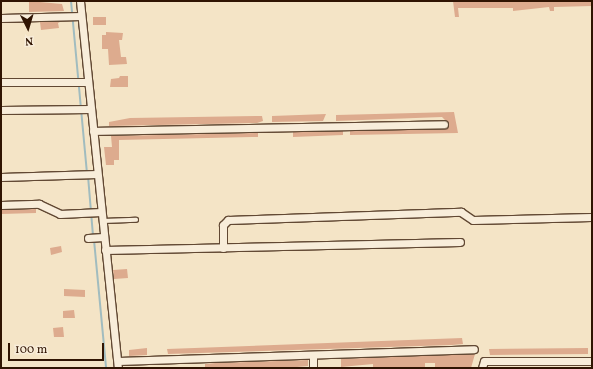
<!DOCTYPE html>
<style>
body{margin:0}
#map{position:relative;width:593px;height:369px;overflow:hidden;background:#f4e4c6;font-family:Vollkorn,serif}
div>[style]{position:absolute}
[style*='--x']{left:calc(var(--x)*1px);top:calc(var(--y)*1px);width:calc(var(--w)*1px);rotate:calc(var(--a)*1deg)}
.stream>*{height:2px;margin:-1px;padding:0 1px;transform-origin:1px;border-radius:1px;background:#a1bcbf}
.building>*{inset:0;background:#ddab8e}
.roads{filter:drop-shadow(1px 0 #614833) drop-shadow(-1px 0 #614833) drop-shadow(0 1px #614833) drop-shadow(0 -1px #614833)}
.service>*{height:3.5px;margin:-1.75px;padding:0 1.75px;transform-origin:1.75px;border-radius:1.75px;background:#f8edda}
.minor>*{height:7px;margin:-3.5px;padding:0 3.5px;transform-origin:3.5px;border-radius:3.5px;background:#f8edda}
span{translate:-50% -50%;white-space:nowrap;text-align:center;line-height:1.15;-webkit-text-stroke:3.5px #f8edda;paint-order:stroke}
.frame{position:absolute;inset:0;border:2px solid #301402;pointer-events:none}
.north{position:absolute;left:8px;top:8px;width:40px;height:40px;-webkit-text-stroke:3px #f8edda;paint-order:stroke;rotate:175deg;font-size:11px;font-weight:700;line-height:16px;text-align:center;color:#301402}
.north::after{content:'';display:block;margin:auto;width:14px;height:18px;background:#301402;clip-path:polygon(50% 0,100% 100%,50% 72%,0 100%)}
.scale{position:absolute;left:8px;top:343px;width:96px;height:18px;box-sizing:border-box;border:2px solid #301402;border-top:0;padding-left:5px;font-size:12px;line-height:14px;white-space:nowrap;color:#301402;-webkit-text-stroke:3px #f8edda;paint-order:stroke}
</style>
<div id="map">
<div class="stream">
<i style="--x:71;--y:1;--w:172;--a:84.7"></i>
<i style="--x:88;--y:176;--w:59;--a:85.2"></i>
<i style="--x:94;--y:240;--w:129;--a:84.6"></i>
</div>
<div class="building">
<i style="clip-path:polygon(29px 1px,62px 4px,64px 11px,29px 12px)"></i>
<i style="clip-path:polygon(453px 1px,592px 1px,592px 6px,554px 7px,554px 11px,550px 11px,549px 7px,513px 11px,513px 8px,458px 8px,459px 17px,455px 17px)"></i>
<i style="clip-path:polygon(93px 17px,106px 17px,106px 25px,93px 25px)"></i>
<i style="clip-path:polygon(62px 21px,58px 23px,59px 28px,41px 30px,40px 22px)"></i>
<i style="clip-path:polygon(106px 32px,123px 33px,122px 40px,119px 40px,121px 57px,126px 57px,127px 64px,109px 65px,108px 49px,102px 49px,102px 35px,106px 35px)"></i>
<i style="clip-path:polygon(120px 76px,128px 76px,128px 87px,110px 87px,111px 79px,119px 78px)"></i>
<i style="clip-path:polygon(454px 112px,458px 133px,350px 135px,350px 131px,444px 129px,449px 124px,442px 117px,336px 121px,336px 115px)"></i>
<i style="clip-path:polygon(326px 114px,323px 121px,272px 122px,272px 116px)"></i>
<i style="clip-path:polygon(262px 116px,263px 121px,257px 123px,109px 126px,109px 122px,130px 118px)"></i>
<i style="clip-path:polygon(343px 131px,343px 135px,293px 137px,293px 132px)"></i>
<i style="clip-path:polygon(258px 133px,258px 137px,252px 137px,119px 140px,119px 160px,114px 160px,114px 165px,106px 165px,104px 147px,112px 147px,111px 136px)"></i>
<i style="clip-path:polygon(36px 209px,36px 213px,1px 214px,1px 210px)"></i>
<i style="clip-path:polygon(61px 246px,62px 252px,51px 255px,50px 248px)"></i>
<i style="clip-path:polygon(127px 269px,128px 278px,114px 279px,113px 270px)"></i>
<i style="clip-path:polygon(64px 289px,85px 290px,85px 297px,64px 296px)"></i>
<i style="clip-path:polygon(74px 310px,75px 318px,63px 318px,63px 311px)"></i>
<i style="clip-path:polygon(63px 327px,64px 337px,54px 337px,53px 328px)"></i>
<i style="clip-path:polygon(462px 338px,463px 344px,452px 345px,168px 354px,167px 349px)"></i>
<i style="clip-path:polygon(147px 348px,147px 355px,129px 356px,129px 350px)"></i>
<i style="clip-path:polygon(588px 348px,588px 354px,490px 355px,489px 349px)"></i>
<i style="clip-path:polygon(475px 354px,471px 368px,435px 368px,435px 363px,425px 363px,425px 368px,373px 368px,373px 364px,341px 367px,341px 359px)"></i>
<i style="clip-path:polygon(308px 360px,308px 366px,286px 368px,205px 368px,205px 364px,215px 363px)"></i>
</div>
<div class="roads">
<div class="service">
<i style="--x:103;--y:221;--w:33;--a:-2"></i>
</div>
<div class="minor">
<i style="--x:80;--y:1;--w:369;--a:84.1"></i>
<i style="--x:1;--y:18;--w:80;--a:-1.4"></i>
<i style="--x:1;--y:82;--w:87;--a:0"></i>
<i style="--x:1;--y:110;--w:89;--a:-0.6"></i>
<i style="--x:93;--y:131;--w:351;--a:-1.1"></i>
<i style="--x:1;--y:177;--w:96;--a:-1.8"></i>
<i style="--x:1;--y:205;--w:38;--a:-2"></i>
<i style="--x:39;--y:204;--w:23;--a:25"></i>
<i style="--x:60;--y:214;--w:41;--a:-2.8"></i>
<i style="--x:88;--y:238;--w:15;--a:-4"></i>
<i style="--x:223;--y:248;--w:23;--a:-90"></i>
<i style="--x:223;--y:225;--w:7;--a:-45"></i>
<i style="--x:228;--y:220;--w:233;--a:-2"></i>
<i style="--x:461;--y:212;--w:14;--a:34"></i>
<i style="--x:473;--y:220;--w:118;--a:-1.5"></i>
<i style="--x:105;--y:250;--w:355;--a:-1.3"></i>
<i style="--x:313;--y:356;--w:12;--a:90"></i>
<i style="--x:118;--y:361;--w:356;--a:-1.9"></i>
<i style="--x:482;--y:368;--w:7;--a:-74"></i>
<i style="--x:484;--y:361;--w:108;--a:0"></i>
</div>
</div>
<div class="frame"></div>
<div class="north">N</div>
<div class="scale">100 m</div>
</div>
